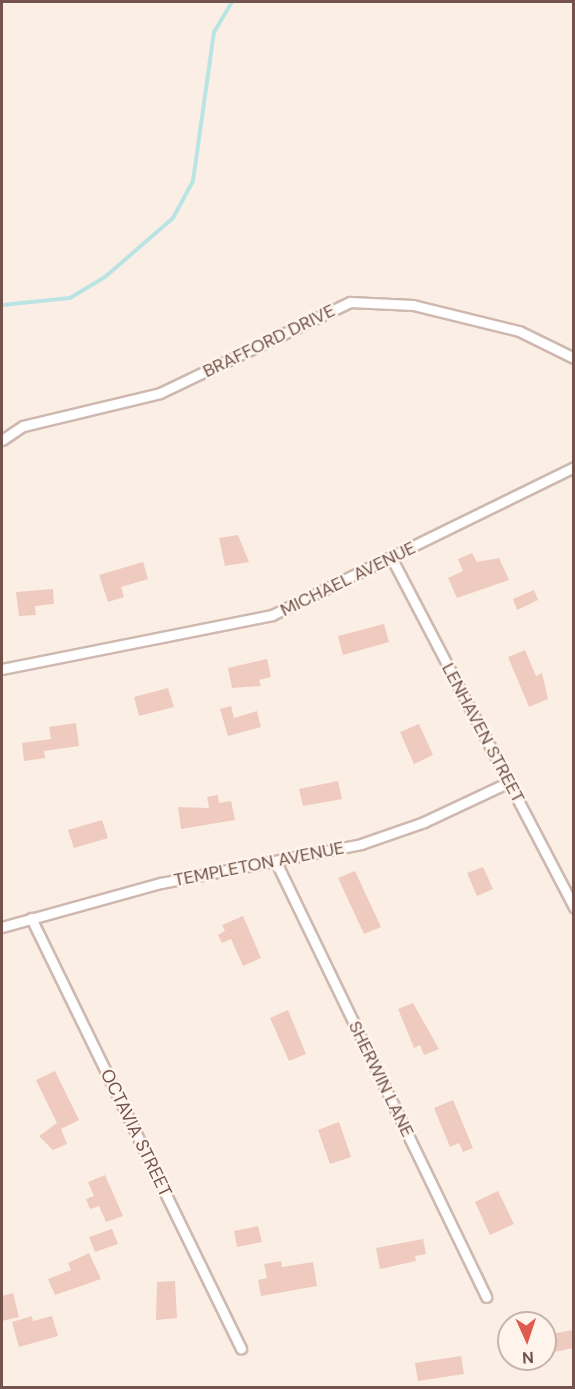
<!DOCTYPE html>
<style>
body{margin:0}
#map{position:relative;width:575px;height:1389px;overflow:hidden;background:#fbefe5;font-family:"DM Sans",sans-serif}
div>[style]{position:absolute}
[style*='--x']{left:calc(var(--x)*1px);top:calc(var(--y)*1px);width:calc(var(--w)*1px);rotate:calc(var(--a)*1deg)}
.stream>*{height:4px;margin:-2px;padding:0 2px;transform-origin:2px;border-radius:2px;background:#bae4e4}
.building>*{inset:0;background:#efcabe}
.roads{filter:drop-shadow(2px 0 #ceb8af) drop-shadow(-2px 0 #ceb8af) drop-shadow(0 2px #ceb8af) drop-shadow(0 -2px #ceb8af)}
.street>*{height:9px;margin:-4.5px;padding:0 4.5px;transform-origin:4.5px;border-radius:4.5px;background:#fff}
span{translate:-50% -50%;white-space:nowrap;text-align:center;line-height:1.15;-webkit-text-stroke:5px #fef4eb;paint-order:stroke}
.street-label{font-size:18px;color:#73534b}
.frame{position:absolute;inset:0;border:3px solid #73534b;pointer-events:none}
.north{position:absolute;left:497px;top:1311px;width:60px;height:60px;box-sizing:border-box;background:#fef4eb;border:2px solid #c6b4ab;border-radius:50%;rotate:177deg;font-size:16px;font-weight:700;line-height:24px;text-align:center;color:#73534b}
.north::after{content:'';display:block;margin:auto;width:21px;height:27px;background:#df5a4f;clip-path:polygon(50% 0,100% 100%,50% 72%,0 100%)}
</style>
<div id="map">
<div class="stream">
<i style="--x:2;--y:305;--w:68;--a:-5.9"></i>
<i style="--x:70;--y:298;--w:41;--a:-31"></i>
<i style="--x:105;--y:277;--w:90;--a:-40.9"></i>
<i style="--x:173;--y:218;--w:42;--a:-61.6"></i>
<i style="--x:193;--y:181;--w:150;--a:-82"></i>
<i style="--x:214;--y:32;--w:35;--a:-59"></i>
</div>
<div class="building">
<i style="clip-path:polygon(238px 535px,249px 562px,225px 566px,219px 538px)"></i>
<i style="clip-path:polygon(472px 553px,477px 562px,499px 558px,509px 580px,457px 598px,448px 578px,463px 571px,458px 559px)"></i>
<i style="clip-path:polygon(143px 562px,148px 579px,121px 587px,124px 597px,108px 602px,99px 575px)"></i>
<i style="clip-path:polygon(53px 589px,54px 604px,35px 606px,36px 615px,19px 616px,16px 592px)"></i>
<i style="clip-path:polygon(534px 590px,538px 600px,517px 610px,513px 599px)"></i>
<i style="clip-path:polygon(384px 624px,389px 642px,343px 655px,338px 636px)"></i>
<i style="clip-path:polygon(525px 650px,536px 676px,542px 673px,548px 699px,529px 707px,508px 657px)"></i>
<i style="clip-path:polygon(267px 659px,271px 677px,259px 680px,261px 686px,232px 688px,228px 668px)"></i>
<i style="clip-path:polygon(168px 688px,174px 707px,139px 716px,134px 697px)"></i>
<i style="clip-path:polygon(231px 706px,234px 718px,257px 711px,261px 727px,228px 736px,220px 709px)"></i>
<i style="clip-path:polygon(76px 723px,79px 746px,44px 751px,45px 758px,24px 761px,22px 743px,51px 739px,49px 727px)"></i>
<i style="clip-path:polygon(419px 724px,433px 755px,414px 764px,400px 732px)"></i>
<i style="clip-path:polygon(338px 781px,342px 799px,303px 806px,299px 789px)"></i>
<i style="clip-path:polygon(218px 795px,219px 803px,231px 801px,235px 820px,181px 829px,178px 807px,209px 808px,207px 797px)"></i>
<i style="clip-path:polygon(102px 820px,108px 838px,74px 848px,68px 830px)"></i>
<i style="clip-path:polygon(483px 867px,493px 889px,477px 896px,467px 873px)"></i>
<i style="clip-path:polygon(355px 871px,381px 927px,364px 934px,338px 878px)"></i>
<i style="clip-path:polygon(243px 916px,261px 958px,243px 966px,231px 939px,222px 943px,218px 935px,225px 931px,222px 925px)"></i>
<i style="clip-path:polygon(413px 1003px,439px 1049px,424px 1055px,420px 1045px,414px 1048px,398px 1009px)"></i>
<i style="clip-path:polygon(288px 1010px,306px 1054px,289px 1061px,270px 1018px)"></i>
<i style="clip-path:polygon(55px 1071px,79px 1120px,61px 1129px,67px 1144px,53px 1150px,39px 1136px,57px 1123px,36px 1080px)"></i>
<i style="clip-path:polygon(453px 1100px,473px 1148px,463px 1152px,459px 1143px,450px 1147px,434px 1108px)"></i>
<i style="clip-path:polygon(339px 1122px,351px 1157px,330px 1164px,318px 1130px)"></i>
<i style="clip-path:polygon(105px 1175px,123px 1216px,106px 1222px,99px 1206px,90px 1209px,86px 1199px,94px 1196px,88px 1182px)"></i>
<i style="clip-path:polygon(498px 1191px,514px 1224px,490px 1235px,475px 1202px)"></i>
<i style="clip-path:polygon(258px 1226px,262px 1242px,237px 1247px,234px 1231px)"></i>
<i style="clip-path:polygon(112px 1229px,118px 1244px,95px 1252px,89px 1237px)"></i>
<i style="clip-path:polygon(423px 1239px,426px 1254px,415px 1256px,416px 1261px,380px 1269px,376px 1248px)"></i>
<i style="clip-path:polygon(89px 1253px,101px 1279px,55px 1295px,48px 1279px,71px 1270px,68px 1263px)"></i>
<i style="clip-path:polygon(281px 1261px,282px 1267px,313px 1262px,317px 1286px,261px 1296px,258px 1280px,267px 1278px,264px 1264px)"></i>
<i style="clip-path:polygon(175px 1281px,177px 1318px,156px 1320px,157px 1282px)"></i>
<i style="clip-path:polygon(13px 1293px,19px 1317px,2px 1321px,2px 1296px)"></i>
<i style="clip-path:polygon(32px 1316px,33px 1321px,52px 1316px,58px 1336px,19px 1347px,12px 1322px)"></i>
<i style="clip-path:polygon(573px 1330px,573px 1348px,545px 1354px,545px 1335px)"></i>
<i style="clip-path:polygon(461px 1356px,464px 1374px,418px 1381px,415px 1363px)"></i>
</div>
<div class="roads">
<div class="street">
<i style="--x:2;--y:440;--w:25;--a:-34"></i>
<i style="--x:23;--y:426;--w:141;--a:-13.5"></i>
<i style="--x:160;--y:393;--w:211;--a:-25.6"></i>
<i style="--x:350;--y:302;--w:63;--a:2.7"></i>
<i style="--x:413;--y:305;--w:109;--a:13.8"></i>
<i style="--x:519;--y:331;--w:61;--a:26.1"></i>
<i style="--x:392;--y:559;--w:393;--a:62.4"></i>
<i style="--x:2;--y:669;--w:275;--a:-11.3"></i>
<i style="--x:272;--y:615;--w:336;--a:-26.1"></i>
<i style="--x:276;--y:862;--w:483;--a:64.2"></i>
<i style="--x:31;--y:918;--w:479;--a:64"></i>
<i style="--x:2;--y:927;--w:165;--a:-15.5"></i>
<i style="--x:161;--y:883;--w:204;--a:-11"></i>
<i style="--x:361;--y:844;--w:67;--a:-19.2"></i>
<i style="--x:424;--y:822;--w:94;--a:-25.2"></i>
</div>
</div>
<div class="street-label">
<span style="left:269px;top:341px;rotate:-26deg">BRAFFORD DRIVE</span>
<span style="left:348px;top:579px;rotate:-26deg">MICHAEL AVENUE</span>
<span style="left:483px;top:733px;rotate:62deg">LENHAVEN STREET</span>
<span style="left:259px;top:864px;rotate:-11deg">TEMPLETON AVENUE</span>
<span style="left:381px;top:1079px;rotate:64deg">SHERWIN LANE</span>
<span style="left:136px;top:1133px;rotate:64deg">OCTAVIA STREET</span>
</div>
<div class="frame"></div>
<div class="north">N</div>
</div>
